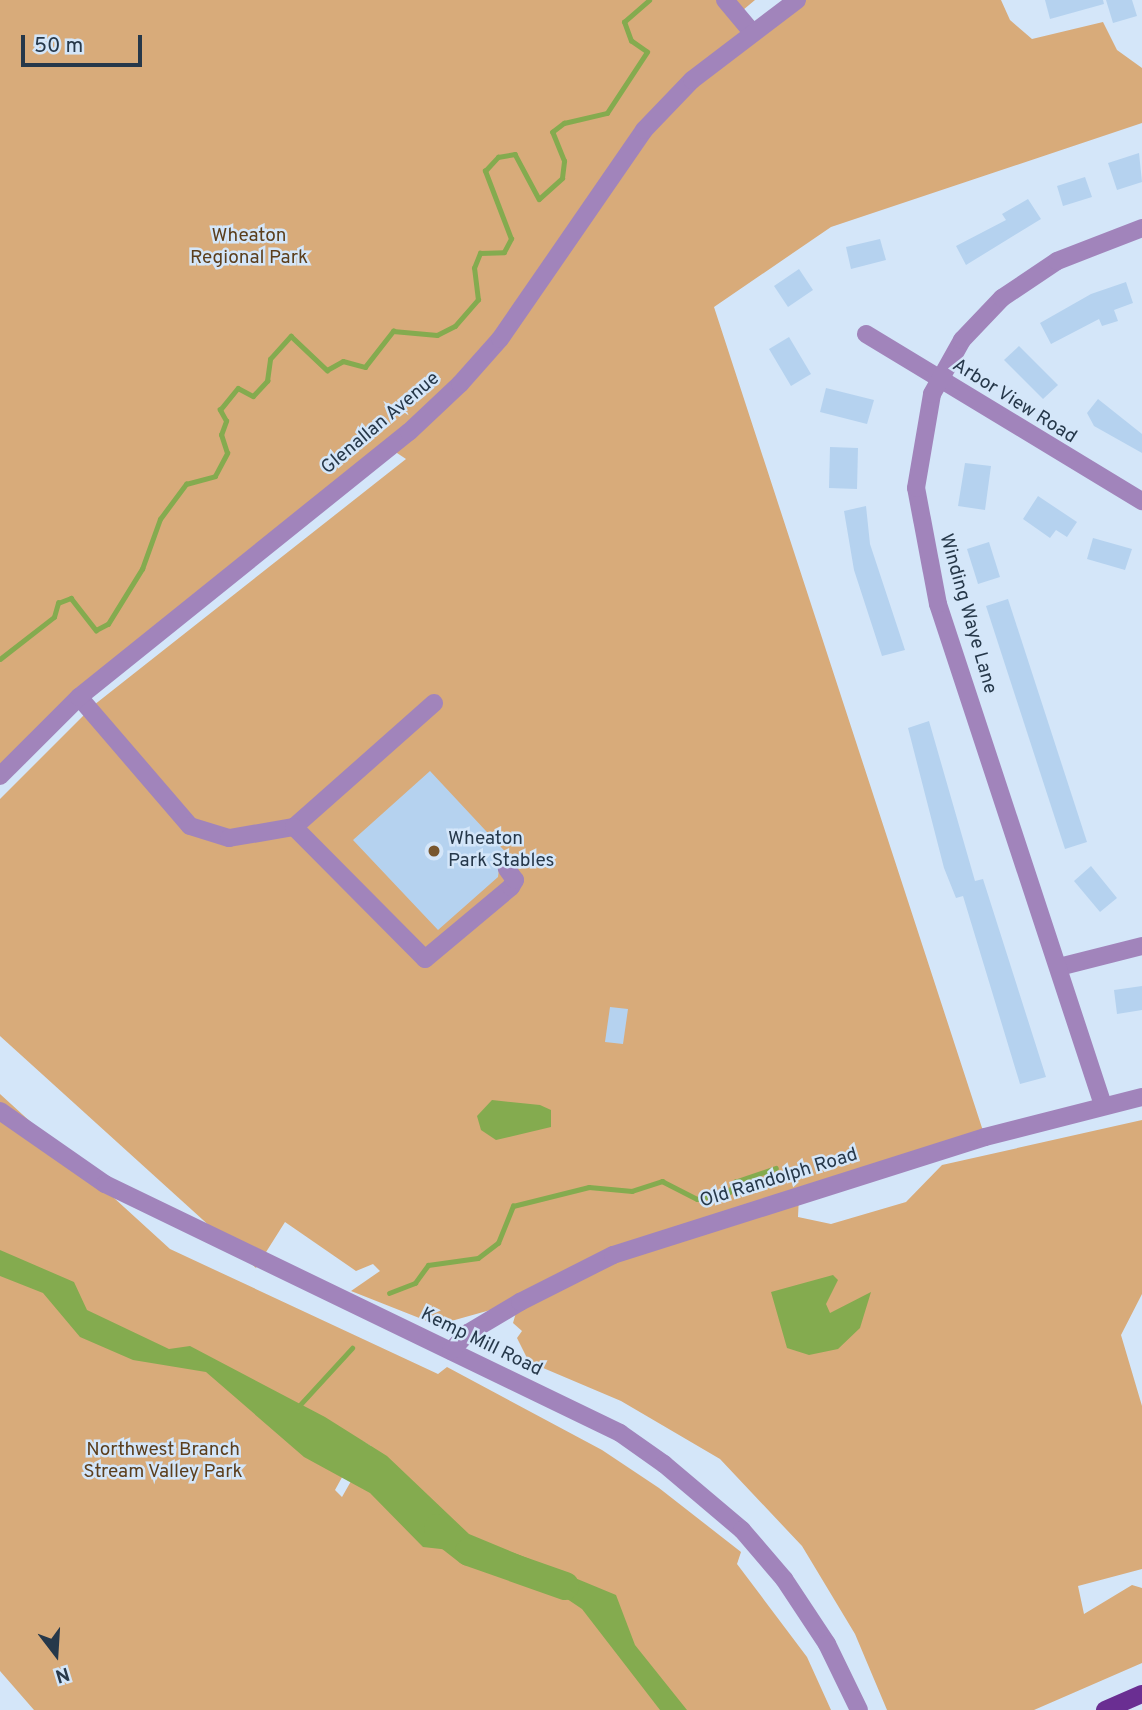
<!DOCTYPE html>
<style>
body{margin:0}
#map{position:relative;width:1142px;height:1710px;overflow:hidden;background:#d4e6f9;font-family:Overpass,sans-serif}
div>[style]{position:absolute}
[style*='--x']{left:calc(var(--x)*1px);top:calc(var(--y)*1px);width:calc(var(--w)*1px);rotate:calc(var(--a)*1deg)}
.green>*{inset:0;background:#d8ab7a}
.water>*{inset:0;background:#84ab4f}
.stream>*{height:4.5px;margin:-2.25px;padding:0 2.25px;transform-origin:2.25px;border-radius:2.25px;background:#84ab4f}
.river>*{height:28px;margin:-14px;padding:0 14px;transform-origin:14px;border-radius:14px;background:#84ab4f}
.building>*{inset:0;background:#b5d2ef}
.minor>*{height:18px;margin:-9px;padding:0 9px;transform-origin:9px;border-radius:9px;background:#a184bb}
.major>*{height:18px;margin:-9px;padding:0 9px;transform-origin:9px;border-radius:9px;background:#6a2e92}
.dots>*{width:19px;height:19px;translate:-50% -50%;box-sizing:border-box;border:4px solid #d4e6f9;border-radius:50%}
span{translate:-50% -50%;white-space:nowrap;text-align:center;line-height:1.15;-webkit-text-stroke:5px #d4e6f9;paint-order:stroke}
.park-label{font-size:19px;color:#5b3e1c}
.street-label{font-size:19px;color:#26384a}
.poi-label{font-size:19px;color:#26384a}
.left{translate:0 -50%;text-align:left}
.north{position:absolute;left:21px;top:1619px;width:70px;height:70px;-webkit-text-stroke:5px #d4e6f9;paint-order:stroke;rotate:163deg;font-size:19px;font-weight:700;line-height:28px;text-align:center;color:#26384a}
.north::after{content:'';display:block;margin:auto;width:24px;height:32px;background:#26384a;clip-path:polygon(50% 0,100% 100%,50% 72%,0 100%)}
.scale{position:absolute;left:21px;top:35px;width:121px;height:32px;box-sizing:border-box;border:4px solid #26384a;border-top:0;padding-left:9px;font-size:21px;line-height:24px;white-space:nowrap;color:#26384a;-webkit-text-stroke:5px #d4e6f9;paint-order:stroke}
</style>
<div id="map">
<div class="green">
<i style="clip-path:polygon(0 0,755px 0,731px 20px,751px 30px,797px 0,1001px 0,1010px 20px,1032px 39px,1103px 22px,1117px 50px,1142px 68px,1142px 123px,831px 227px,714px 307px,985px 1137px,799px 1196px,798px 1217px,831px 1224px,906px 1202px,942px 1165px,1142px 1120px,1142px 1294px,1121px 1335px,1142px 1406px,1142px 1569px,1078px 1586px,1084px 1614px,1132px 1585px,1142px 1588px,1142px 1663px,1034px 1710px,887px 1710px,855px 1634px,802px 1546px,720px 1459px,621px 1401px,529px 1362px,517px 1338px,522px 1331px,513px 1323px,519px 1302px,437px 1325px,351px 1291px,380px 1271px,373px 1264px,356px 1271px,285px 1222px,256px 1268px,0 1036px,0 799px,94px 705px,406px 459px,394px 451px,84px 694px,0 777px)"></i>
<i style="clip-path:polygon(evenodd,0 1094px,170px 1249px,438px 1374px,447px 1367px,602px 1450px,659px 1488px,741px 1552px,737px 1564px,807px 1657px,831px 1710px,34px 1710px,0 1671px,0 1094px,362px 1441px,371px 1446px,342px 1497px,335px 1490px,362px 1441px)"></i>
</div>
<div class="water">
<i style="clip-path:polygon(492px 1100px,540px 1105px,551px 1110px,551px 1127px,496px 1140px,481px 1130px,477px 1116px)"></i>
<i style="clip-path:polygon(0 1250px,74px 1282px,87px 1310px,169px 1349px,190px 1346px,325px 1417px,387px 1456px,469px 1534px,616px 1595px,635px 1645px,687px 1710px,660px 1710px,582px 1609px,503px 1556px,423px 1547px,370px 1493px,304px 1457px,206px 1372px,133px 1360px,80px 1337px,43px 1293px,0 1276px)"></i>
<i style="clip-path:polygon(833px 1275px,838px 1280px,826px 1304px,830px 1313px,871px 1292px,860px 1328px,838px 1349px,809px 1355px,787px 1348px,771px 1292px)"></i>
</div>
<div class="stream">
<i style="--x:0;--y:659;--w:68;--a:-37.9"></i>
<i style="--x:54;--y:617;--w:15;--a:-74"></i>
<i style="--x:58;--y:603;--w:14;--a:-21"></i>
<i style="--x:71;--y:598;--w:41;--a:52"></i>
<i style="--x:96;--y:630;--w:13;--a:-27"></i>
<i style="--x:108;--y:624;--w:65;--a:-58.3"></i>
<i style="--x:142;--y:569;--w:53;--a:-70.2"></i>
<i style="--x:160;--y:519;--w:44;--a:-53.4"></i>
<i style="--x:186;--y:484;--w:30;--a:-15"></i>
<i style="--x:215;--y:476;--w:26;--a:-62"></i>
<i style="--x:227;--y:453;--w:19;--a:-108"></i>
<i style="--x:221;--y:435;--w:15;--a:-70"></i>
<i style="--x:226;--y:421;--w:13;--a:-119"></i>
<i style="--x:220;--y:410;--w:28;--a:-51"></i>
<i style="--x:238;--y:388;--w:17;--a:28"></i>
<i style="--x:253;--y:396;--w:21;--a:-47"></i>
<i style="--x:267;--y:381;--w:22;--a:-82"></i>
<i style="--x:270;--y:359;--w:31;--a:-48"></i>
<i style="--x:291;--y:336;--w:50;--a:43.4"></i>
<i style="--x:327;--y:370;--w:18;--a:-29"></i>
<i style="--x:343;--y:361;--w:23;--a:15"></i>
<i style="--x:365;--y:367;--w:46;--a:-52.1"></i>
<i style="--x:393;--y:331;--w:44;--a:5.2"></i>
<i style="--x:437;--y:335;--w:20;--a:-27"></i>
<i style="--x:455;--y:326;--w:35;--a:-49"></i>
<i style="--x:478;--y:300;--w:32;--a:-97"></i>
<i style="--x:474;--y:268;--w:16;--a:-68"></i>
<i style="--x:480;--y:253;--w:24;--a:-2"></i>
<i style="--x:504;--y:252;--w:15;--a:-62"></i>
<i style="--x:511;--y:239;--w:73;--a:-110.9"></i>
<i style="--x:485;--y:171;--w:19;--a:-47"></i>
<i style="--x:498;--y:157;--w:17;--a:-10"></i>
<i style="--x:515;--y:154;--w:51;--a:61.9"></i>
<i style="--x:539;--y:199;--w:31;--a:-42"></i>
<i style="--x:562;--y:178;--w:17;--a:-83"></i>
<i style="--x:564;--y:161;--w:31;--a:-112"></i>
<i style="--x:552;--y:132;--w:15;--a:-37"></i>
<i style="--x:564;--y:123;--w:44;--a:-13.1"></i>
<i style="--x:607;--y:113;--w:73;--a:-56.7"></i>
<i style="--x:647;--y:52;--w:19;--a:-145"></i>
<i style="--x:631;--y:41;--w:20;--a:-110"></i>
<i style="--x:624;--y:22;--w:33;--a:-41"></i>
<i style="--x:389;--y:1293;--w:28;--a:-21"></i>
<i style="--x:415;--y:1283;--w:22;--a:-54"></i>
<i style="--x:428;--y:1265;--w:50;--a:-8"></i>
<i style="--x:478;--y:1258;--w:25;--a:-37"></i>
<i style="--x:498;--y:1243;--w:40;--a:-68"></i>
<i style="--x:513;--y:1206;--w:78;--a:-14"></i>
<i style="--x:589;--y:1187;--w:43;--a:5.3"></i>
<i style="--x:632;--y:1191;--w:32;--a:-18"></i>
<i style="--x:662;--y:1181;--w:39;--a:27"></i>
<i style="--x:697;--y:1199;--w:33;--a:-12"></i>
<i style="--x:729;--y:1192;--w:12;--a:-59"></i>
<i style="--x:735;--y:1182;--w:43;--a:-18.9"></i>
<i style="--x:298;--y:1407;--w:80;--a:-47.5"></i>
</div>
<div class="river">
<i style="--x:438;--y:1528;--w:39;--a:38"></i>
<i style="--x:469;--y:1552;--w:102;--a:19.5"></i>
</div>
<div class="building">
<i style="clip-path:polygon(1045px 0,1103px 0,1104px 4px,1050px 19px)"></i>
<i style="clip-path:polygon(1106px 0,1132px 0,1137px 16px,1113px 23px)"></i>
<i style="clip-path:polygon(1139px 153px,1142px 182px,1117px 190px,1108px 163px)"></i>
<i style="clip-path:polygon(1085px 177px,1092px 197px,1063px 206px,1057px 186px)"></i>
<i style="clip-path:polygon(1028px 199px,1041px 219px,966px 265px,956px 246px,1006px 220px,1002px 214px)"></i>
<i style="clip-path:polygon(880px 239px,886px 260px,851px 269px,846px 247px)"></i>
<i style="clip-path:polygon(799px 269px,813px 290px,788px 307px,774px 286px)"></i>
<i style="clip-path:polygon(1126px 282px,1133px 303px,1114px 310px,1118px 321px,1102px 326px,1099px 319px,1051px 344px,1040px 323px,1091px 294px)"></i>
<i style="clip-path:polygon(789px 337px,811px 374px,791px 386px,769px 349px)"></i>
<i style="clip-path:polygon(1019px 346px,1058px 385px,1043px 399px,1004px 360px)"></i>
<i style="clip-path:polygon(826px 388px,874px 400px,867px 424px,820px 412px)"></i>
<i style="clip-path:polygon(1098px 399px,1142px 434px,1142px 453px,1094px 426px,1087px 413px)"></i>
<i style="clip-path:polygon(830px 447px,858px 448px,857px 489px,829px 488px)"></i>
<i style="clip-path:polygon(965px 463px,991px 466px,985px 510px,958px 506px)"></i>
<i style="clip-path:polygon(1038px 496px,1077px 522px,1067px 537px,1056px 530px,1050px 538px,1023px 519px)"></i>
<i style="clip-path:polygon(866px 506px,870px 544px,905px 650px,882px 656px,854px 570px,844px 511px)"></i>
<i style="clip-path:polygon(1093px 538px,1132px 549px,1125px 570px,1087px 559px)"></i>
<i style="clip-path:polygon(989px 542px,1000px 577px,978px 584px,967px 549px)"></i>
<i style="clip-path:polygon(1008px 599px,1087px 842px,1065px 849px,986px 606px)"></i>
<i style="clip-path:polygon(929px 721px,975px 881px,983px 879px,1046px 1077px,1020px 1084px,963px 896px,956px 898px,944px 868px,908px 728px)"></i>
<i style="clip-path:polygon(430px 771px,512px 859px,500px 860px,498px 877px,438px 930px,353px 840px)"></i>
<i style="clip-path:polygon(1091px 866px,1117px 898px,1100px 912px,1074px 881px)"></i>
<i style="clip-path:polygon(1142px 986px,1142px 1010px,1117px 1014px,1114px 990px)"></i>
<i style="clip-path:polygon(610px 1007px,628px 1009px,623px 1044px,605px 1042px)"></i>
</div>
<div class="minor">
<i style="--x:725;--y:0;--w:40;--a:50"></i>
<i style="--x:866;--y:334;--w:323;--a:31.2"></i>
<i style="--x:79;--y:697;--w:170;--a:49.3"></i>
<i style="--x:190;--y:826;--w:41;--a:17.1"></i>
<i style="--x:229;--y:838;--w:66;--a:-9.6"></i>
<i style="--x:294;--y:827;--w:187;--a:-41.5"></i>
<i style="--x:0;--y:776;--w:112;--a:-45"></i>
<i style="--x:79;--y:697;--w:423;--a:-38.8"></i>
<i style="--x:409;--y:432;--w:70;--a:-43.3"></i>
<i style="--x:460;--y:384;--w:60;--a:-48.4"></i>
<i style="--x:500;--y:339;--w:254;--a:-55.4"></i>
<i style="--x:644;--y:130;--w:69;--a:-46.2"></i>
<i style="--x:692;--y:80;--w:132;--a:-37.3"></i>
<i style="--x:294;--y:827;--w:186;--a:45.2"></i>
<i style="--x:425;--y:959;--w:112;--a:-39.9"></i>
<i style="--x:511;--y:887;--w:8;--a:-60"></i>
<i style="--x:515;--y:880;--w:14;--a:-126"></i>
<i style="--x:1059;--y:967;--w:86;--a:-14.2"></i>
<i style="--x:1103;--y:1105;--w:527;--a:-108.23"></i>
<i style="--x:938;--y:604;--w:118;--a:-100.7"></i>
<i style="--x:916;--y:488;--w:95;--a:-80.3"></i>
<i style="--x:932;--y:394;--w:62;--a:-60.9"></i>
<i style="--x:962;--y:340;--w:58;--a:-46.4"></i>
<i style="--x:1002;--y:298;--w:66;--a:-33.9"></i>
<i style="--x:1057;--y:261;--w:91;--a:-21.2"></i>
<i style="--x:0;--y:1111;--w:128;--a:34.8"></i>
<i style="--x:105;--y:1184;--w:572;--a:25.8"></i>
<i style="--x:620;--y:1433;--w:54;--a:35.2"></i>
<i style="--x:664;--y:1464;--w:102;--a:40.2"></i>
<i style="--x:742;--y:1530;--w:65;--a:49.4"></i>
<i style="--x:784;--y:1579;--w:78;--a:56.5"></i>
<i style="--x:827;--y:1644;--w:73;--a:64.1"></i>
<i style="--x:451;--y:1351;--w:25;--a:-47"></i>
<i style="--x:468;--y:1333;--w:61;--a:-30.8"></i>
<i style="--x:520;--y:1302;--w:104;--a:-26.8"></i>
<i style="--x:613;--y:1255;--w:390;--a:-17.6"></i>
<i style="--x:985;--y:1137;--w:162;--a:-14.3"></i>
</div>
<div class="major">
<i style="--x:1105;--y:1710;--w:40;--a:-23.4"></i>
</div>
<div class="dots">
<i style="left:434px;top:851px;background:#78562e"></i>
</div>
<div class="park-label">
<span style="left:249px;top:248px">Wheaton<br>Regional Park</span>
<span style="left:163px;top:1462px">Northwest Branch<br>Stream Valley Park</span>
</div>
<div class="street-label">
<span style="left:1014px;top:402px;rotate:32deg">Arbor View Road</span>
<span style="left:381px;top:424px;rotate:-40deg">Glenallan Avenue</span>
<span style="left:967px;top:614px;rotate:74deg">Winding Waye Lane</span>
<span style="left:779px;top:1179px;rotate:-17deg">Old Randolph Road</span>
<span style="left:481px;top:1343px;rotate:26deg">Kemp Mill Road</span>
</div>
<div class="poi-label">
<span class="left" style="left:448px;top:851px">Wheaton<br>Park Stables</span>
</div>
<div class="north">N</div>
<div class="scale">50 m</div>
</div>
